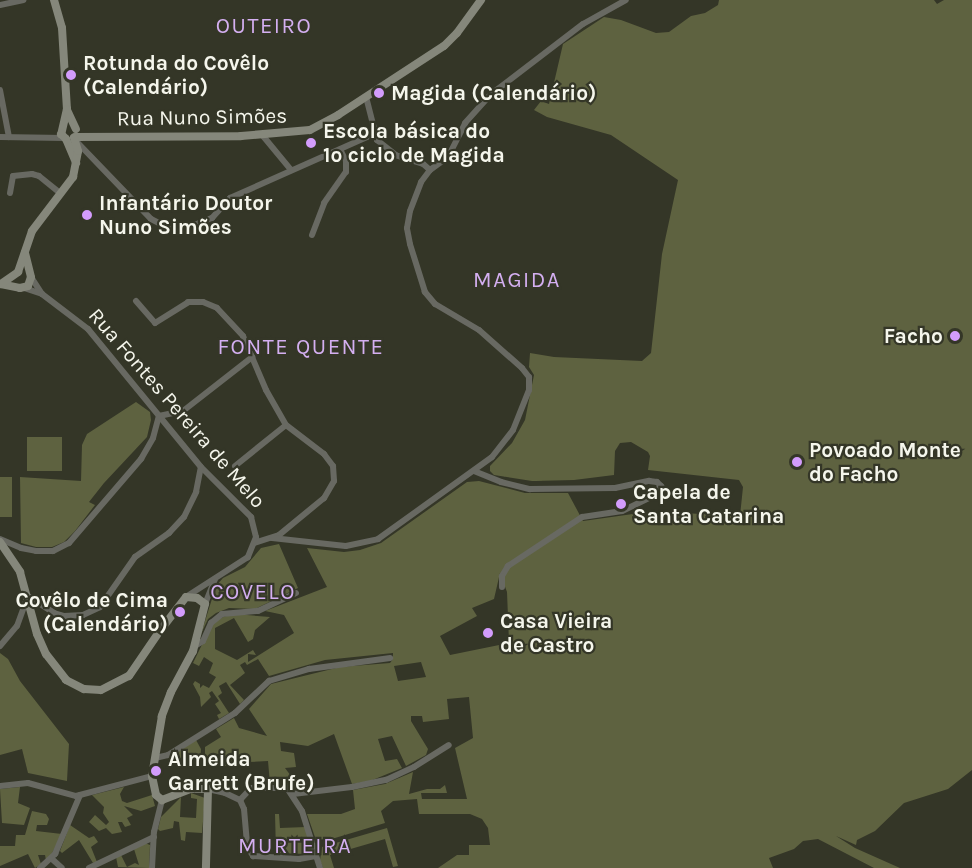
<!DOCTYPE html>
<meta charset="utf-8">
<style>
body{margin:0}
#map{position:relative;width:972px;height:868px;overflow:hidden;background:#343627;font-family:Karla,sans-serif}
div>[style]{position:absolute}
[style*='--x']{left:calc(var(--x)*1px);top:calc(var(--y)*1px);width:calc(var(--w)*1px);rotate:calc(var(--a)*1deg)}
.green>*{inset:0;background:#5e6240}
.street>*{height:6px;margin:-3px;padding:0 3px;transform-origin:3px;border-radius:3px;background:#686962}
.secondary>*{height:8px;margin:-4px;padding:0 4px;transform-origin:4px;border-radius:4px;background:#85877b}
.dots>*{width:16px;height:16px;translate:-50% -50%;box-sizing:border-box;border:3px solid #343627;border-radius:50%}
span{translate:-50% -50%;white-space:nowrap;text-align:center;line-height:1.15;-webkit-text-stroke:4.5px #343627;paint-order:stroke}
.poi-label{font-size:21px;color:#f5f6ec;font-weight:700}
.left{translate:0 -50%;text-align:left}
.right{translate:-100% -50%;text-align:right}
.street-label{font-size:21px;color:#f5f6ec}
.neighbourhood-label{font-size:22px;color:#d4aff1;letter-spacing:1.5px}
</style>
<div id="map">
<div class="green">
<i style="clip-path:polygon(evenodd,719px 0,934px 0,937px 4px,944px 0,972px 0,972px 770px,948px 789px,904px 803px,875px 831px,857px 840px,856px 845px,836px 836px,855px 848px,900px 868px,874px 868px,818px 839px,803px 841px,794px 849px,769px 858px,773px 868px,438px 868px,457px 855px,469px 855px,469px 845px,490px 845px,488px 828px,482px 819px,470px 814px,419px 814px,417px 799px,393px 801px,381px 811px,385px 823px,335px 838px,316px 840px,307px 814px,341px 814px,355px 809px,353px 790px,385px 784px,413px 772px,409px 794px,427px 789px,440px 789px,445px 785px,447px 793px,421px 793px,422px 799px,467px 799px,455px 748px,473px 738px,469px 697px,447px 699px,449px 719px,423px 722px,422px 716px,411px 716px,411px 721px,428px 749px,426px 755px,406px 766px,392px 736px,378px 739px,385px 761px,397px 759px,402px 768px,370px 781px,352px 784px,334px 734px,308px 746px,280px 742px,281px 751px,294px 753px,296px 767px,285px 768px,291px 776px,291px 788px,282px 784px,270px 784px,268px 761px,249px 762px,249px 766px,223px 766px,223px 753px,216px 754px,216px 763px,205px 763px,205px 747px,221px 737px,216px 729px,234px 718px,239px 728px,267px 736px,249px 709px,271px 684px,340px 667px,390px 663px,393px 659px,393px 653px,325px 660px,269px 676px,258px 659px,247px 665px,245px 662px,240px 665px,245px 673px,230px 685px,244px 700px,240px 704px,226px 682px,219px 686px,222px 693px,218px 696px,229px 713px,219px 719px,217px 715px,221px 713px,215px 704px,219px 701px,212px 691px,209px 693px,211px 697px,201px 707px,200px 697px,193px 684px,195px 681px,200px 684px,200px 688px,203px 685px,209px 688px,216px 677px,209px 673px,213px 663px,204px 657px,199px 666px,193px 663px,212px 624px,223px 617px,235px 614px,270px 617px,255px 630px,253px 639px,248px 642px,234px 618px,215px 628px,215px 649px,237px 660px,253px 650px,256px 655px,248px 654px,248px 662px,294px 633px,284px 615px,265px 611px,327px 587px,307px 548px,344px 552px,360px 550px,381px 543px,467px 482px,479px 481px,525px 493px,568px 493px,583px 521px,640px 513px,651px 519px,668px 520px,682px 513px,740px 516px,743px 487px,739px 480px,648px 470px,650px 456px,648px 452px,631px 442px,620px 443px,615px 451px,614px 475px,574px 480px,532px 481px,494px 475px,490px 471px,490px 466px,512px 443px,525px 420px,534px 375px,529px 367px,530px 353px,554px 357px,642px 361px,651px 353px,662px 254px,678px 180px,611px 135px,547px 117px,534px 110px,541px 101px,549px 104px,563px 44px,604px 17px,621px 20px,656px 33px,669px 32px,691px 16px,705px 13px,718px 5px,719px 0,500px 573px,507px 592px,509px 643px,450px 655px,440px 636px,477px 616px,472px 608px,494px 599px,500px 573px,719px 0,421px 662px,426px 677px,398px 681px,394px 666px,421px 662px)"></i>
<i style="clip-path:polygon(136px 402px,150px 412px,151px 420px,147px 437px,104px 483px,89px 502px,95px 505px,75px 531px,64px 542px,52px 547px,36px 547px,21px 543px,20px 477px,81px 481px,82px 445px,87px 434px)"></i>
<i style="clip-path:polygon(27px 437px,62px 437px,62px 471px,27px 471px)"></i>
<i style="clip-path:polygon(0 477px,12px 477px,12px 517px,0 517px)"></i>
<i style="clip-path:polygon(279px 544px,298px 588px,255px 609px,229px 608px,216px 613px,208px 619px,201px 634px,216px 586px,223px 578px,245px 567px,261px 548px)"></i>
<i style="clip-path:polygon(0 653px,8px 659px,20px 681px,69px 744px,67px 781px,28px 773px,22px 749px,0 755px)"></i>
<i style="clip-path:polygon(196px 740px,201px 749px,200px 765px,189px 764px,174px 754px)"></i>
<i style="clip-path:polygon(20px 787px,18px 803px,30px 808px,24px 825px,2px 823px,0 789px)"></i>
<i style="clip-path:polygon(124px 787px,120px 794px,122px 801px,127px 803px,152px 795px,155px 806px,141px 811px,124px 806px,133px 815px,127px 818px,131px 825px,125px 827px,122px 822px,118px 822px,122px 832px,112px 834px,106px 828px,99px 831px,89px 822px,95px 815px,106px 825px,109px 822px,103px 813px,104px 807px,92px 795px)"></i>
<i style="clip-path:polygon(191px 793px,205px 798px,202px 833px,186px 832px,185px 841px,181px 840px,179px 822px,174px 821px,173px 828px,160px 831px,158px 829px,161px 817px,181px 797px,180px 817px,196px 818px,197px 799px,191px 798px)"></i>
<i style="clip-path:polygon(32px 811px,46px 814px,49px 819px,47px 825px,37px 825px,36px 831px,62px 834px,50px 857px,46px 860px,45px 855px,38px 855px,41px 864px,35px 868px,28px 854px,0 866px,0 846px,15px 846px,16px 835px,25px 835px)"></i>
<i style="clip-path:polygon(275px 814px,279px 814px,280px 828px,306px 827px,311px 849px,309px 854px,276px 853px)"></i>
<i style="clip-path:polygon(70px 825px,89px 838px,94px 836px,98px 842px,91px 847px,97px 862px,93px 863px,79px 840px,62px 853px,60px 851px)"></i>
<i style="clip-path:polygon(387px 828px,398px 866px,393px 867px,385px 839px,330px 855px,334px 868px,323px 868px,320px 860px,322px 847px)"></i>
<i style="clip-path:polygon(145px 843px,150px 845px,149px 868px,118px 867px,116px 857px,121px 855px,127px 867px,135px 863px,139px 865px,134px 849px)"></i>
</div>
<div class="street">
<i style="--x:0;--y:5;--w:24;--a:-12"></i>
<i style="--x:0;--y:90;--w:48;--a:79.2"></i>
<i style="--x:263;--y:136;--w:44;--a:50.5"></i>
<i style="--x:0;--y:137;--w:64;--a:0.9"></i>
<i style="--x:76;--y:141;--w:108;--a:46.1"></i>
<i style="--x:151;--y:219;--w:29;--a:27"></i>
<i style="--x:177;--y:232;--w:38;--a:-22"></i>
<i style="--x:212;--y:218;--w:27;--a:-48"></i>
<i style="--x:230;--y:198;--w:158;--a:-24"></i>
<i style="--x:430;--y:170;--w:22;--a:-36"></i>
<i style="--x:448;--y:157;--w:38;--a:-63"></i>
<i style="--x:465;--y:123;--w:38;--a:-48"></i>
<i style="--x:490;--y:95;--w:117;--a:-37.4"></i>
<i style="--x:583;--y:24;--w:49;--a:-29.2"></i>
<i style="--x:10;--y:193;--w:17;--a:-80"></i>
<i style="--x:13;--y:176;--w:19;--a:-6"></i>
<i style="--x:32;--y:174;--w:7;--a:16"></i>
<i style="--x:39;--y:176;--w:28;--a:39"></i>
<i style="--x:312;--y:235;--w:34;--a:-69"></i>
<i style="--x:324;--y:203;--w:38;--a:-55"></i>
<i style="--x:346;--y:172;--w:11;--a:-90"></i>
<i style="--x:346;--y:161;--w:13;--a:-117"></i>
<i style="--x:31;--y:277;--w:20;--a:57"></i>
<i style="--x:24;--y:288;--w:19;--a:18"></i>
<i style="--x:42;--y:294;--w:58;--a:37.3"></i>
<i style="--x:88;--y:329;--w:178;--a:50.7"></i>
<i style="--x:201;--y:467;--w:71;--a:45"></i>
<i style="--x:251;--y:517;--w:21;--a:76"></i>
<i style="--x:256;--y:537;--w:22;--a:112"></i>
<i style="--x:248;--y:557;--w:74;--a:147.2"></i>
<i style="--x:136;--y:301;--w:29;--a:49"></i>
<i style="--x:155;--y:323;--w:39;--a:-32"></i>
<i style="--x:188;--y:302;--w:15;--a:0"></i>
<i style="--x:203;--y:302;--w:15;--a:23"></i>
<i style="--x:217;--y:308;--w:38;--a:47"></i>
<i style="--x:243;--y:336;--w:59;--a:66.9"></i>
<i style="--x:266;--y:390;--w:40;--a:60.3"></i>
<i style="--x:286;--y:425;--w:48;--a:37.3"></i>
<i style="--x:324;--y:454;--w:15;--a:53"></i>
<i style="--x:333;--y:466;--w:15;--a:86"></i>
<i style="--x:334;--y:481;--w:20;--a:120"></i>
<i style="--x:324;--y:498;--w:58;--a:140.6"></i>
<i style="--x:279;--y:535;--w:25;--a:162"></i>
<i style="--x:235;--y:466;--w:65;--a:-38.8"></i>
<i style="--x:474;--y:471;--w:29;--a:22"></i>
<i style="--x:501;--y:482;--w:30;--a:14"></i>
<i style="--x:530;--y:489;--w:85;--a:-0.7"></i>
<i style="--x:615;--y:488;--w:35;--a:-12"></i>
<i style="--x:649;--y:481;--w:8;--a:7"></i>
<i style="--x:657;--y:482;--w:6;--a:45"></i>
<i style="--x:661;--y:486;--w:15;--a:132"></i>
<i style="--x:651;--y:497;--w:32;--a:154"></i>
<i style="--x:622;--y:511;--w:40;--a:171.5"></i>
<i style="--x:582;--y:517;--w:89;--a:146.5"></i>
<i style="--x:508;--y:566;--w:12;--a:121"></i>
<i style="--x:502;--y:576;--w:11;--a:90"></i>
<i style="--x:272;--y:538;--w:74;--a:6.2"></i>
<i style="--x:346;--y:546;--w:33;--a:-12"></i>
<i style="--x:378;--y:539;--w:140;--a:-35.7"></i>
<i style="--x:492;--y:457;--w:34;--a:-52"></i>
<i style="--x:513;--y:430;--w:43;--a:-68.2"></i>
<i style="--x:529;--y:390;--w:13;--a:-90"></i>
<i style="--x:529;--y:377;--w:11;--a:-128"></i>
<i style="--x:522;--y:368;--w:57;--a:-138.5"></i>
<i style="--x:479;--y:330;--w:51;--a:-149.4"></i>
<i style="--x:435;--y:304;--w:16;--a:-130"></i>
<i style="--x:425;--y:292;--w:50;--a:-107.4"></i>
<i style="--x:410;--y:244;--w:16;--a:-101"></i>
<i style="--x:407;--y:228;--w:17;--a:-80"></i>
<i style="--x:410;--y:211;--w:31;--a:-69"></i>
<i style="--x:421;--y:182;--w:15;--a:-53"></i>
<i style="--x:430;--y:170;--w:9;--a:-139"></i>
<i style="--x:423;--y:164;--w:28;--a:-162"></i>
<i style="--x:396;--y:155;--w:24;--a:-142"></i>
<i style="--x:377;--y:140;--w:44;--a:-104.3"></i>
<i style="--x:0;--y:539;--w:23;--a:23"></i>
<i style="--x:21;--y:548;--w:15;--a:11"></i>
<i style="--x:36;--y:551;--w:17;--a:0"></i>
<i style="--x:53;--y:551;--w:18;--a:-27"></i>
<i style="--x:69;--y:543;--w:111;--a:-49.4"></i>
<i style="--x:141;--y:459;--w:24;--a:-60"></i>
<i style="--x:153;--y:438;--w:23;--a:-75"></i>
<i style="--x:159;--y:416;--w:25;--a:-12"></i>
<i style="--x:183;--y:411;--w:88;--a:-38"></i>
<i style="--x:205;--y:604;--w:27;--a:-68"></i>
<i style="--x:0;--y:646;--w:26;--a:-50"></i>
<i style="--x:17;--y:626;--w:32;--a:-70"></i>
<i style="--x:28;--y:596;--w:31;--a:33"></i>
<i style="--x:54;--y:613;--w:10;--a:17"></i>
<i style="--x:64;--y:616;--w:19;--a:-3"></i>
<i style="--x:83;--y:615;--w:19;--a:-25"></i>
<i style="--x:100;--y:607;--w:61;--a:-55"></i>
<i style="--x:135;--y:557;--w:42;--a:-35.2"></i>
<i style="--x:169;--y:533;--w:22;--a:-47"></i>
<i style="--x:184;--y:517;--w:28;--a:-64"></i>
<i style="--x:196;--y:492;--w:25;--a:-79"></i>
<i style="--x:195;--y:646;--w:9;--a:-32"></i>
<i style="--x:203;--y:641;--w:20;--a:-66"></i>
<i style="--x:211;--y:623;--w:14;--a:-39"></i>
<i style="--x:222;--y:614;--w:36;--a:-5"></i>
<i style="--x:258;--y:611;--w:42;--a:-25.3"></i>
<i style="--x:155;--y:758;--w:13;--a:-13"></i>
<i style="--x:168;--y:755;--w:79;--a:-32.1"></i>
<i style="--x:235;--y:713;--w:47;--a:-43.3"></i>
<i style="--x:269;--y:681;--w:42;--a:-16.7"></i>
<i style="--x:309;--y:669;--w:82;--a:-7.7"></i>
<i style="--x:0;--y:786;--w:28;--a:-6"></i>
<i style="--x:28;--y:783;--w:50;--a:15.2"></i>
<i style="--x:76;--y:796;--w:79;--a:-14.7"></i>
<i style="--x:208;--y:789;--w:17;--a:13"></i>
<i style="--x:225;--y:793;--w:17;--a:25"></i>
<i style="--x:240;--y:800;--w:16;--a:-47"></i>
<i style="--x:251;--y:788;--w:36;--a:0"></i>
<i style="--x:287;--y:788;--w:27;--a:57"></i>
<i style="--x:302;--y:811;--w:60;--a:72.5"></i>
<i style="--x:293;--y:794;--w:59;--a:-6.8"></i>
<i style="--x:352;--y:787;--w:35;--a:-12"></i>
<i style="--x:386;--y:780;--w:31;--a:-25"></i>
<i style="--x:414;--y:767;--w:41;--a:-32.2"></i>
<i style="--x:240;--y:800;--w:10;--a:66"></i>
<i style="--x:244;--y:809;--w:37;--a:85"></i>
<i style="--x:247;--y:846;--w:12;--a:59"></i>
<i style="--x:253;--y:856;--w:46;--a:3.7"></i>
<i style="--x:299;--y:859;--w:17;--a:-10"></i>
<i style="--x:52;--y:859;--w:13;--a:42"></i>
<i style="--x:40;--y:868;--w:21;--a:-43"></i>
<i style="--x:55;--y:854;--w:64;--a:-67"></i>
<i style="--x:89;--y:868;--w:72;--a:-25.5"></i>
<i style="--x:152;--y:868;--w:36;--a:-87"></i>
<i style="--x:154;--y:832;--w:33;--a:-76"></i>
</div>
<div class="secondary">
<i style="--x:54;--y:0;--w:29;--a:74"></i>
<i style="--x:62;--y:28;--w:81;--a:86.5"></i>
<i style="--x:67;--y:109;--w:26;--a:103"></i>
<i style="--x:61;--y:134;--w:7;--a:45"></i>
<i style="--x:66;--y:139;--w:26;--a:67"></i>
<i style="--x:67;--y:110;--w:21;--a:65"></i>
<i style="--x:75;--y:137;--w:166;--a:-0.3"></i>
<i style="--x:241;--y:136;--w:69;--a:-5"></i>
<i style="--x:310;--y:130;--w:32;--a:-28"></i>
<i style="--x:338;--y:115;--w:126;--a:-33.1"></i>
<i style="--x:444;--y:46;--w:18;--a:-45"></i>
<i style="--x:457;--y:33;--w:41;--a:-54"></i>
<i style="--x:0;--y:284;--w:20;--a:11"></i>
<i style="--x:20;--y:288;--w:8;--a:-14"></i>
<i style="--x:28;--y:286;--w:9;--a:-72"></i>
<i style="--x:31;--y:277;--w:25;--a:-104"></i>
<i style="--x:1;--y:284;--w:21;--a:-35"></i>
<i style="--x:18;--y:272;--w:43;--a:-71.1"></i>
<i style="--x:32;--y:231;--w:68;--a:-52.8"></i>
<i style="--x:73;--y:177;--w:26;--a:-79"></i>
<i style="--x:78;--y:151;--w:14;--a:-107"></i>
<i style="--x:0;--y:542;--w:36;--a:56"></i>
<i style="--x:20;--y:572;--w:64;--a:74.7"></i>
<i style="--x:37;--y:634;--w:22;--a:66"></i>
<i style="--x:46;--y:654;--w:33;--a:52"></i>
<i style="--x:66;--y:680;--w:20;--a:27"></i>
<i style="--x:84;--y:689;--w:17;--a:3"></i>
<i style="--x:101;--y:690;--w:31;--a:-27"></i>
<i style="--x:129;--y:676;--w:53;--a:-55.7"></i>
<i style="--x:159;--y:632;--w:44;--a:-52.4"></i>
<i style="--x:186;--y:597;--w:11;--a:5"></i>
<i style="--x:197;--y:598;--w:10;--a:37"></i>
<i style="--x:205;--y:604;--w:49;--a:104.3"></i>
<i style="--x:193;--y:651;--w:47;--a:118.2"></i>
<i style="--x:171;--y:692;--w:26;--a:111"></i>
<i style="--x:162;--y:716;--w:61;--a:99.5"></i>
<i style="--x:152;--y:776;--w:19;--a:78"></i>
<i style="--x:156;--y:795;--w:8;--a:40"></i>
<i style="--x:162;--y:800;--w:31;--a:-21"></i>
<i style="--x:191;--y:789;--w:17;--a:0"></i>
<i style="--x:208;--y:789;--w:79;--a:91.5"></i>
</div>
<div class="dots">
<i style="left:71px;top:75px;background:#d39cfc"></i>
<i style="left:379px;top:93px;background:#d39cfc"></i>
<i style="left:311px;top:143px;background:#d39cfc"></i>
<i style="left:87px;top:215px;background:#d39cfc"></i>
<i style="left:955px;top:336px;background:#d39cfc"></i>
<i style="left:797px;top:462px;background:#d39cfc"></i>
<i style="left:621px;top:504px;background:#d39cfc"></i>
<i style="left:180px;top:612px;background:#d39cfc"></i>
<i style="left:488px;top:633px;background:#d39cfc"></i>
<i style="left:156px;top:771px;background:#d39cfc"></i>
</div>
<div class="poi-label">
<span class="left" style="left:83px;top:75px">Rotunda do Covêlo<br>(Calendário)</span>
<span class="left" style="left:391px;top:93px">Magida (Calendário)</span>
<span class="left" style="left:323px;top:143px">Escola básica do<br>1º ciclo de Magida</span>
<span class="left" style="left:99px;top:215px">Infantário Doutor<br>Nuno Simões</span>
<span class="right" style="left:943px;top:336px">Facho</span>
<span class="left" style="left:809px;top:462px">Povoado Monte<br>do Facho</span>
<span class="left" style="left:633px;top:504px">Capela de<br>Santa Catarina</span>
<span class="right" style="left:168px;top:612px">Covêlo de Cima<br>(Calendário)</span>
<span class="left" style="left:500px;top:633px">Casa Vieira<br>de Castro</span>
<span class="left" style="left:168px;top:771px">Almeida<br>Garrett (Brufe)</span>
</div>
<div class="street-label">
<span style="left:202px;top:117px;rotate:-1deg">Rua Nuno Simões</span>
<span style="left:177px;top:408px;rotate:49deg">Rua Fontes Pereira de Melo</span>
</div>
<div class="neighbourhood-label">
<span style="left:264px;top:27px">OUTEIRO</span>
<span style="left:517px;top:281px">MAGIDA</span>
<span style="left:301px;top:348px">FONTE QUENTE</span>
<span style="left:253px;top:593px">COVELO</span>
<span style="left:295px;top:847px">MURTEIRA</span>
</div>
</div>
